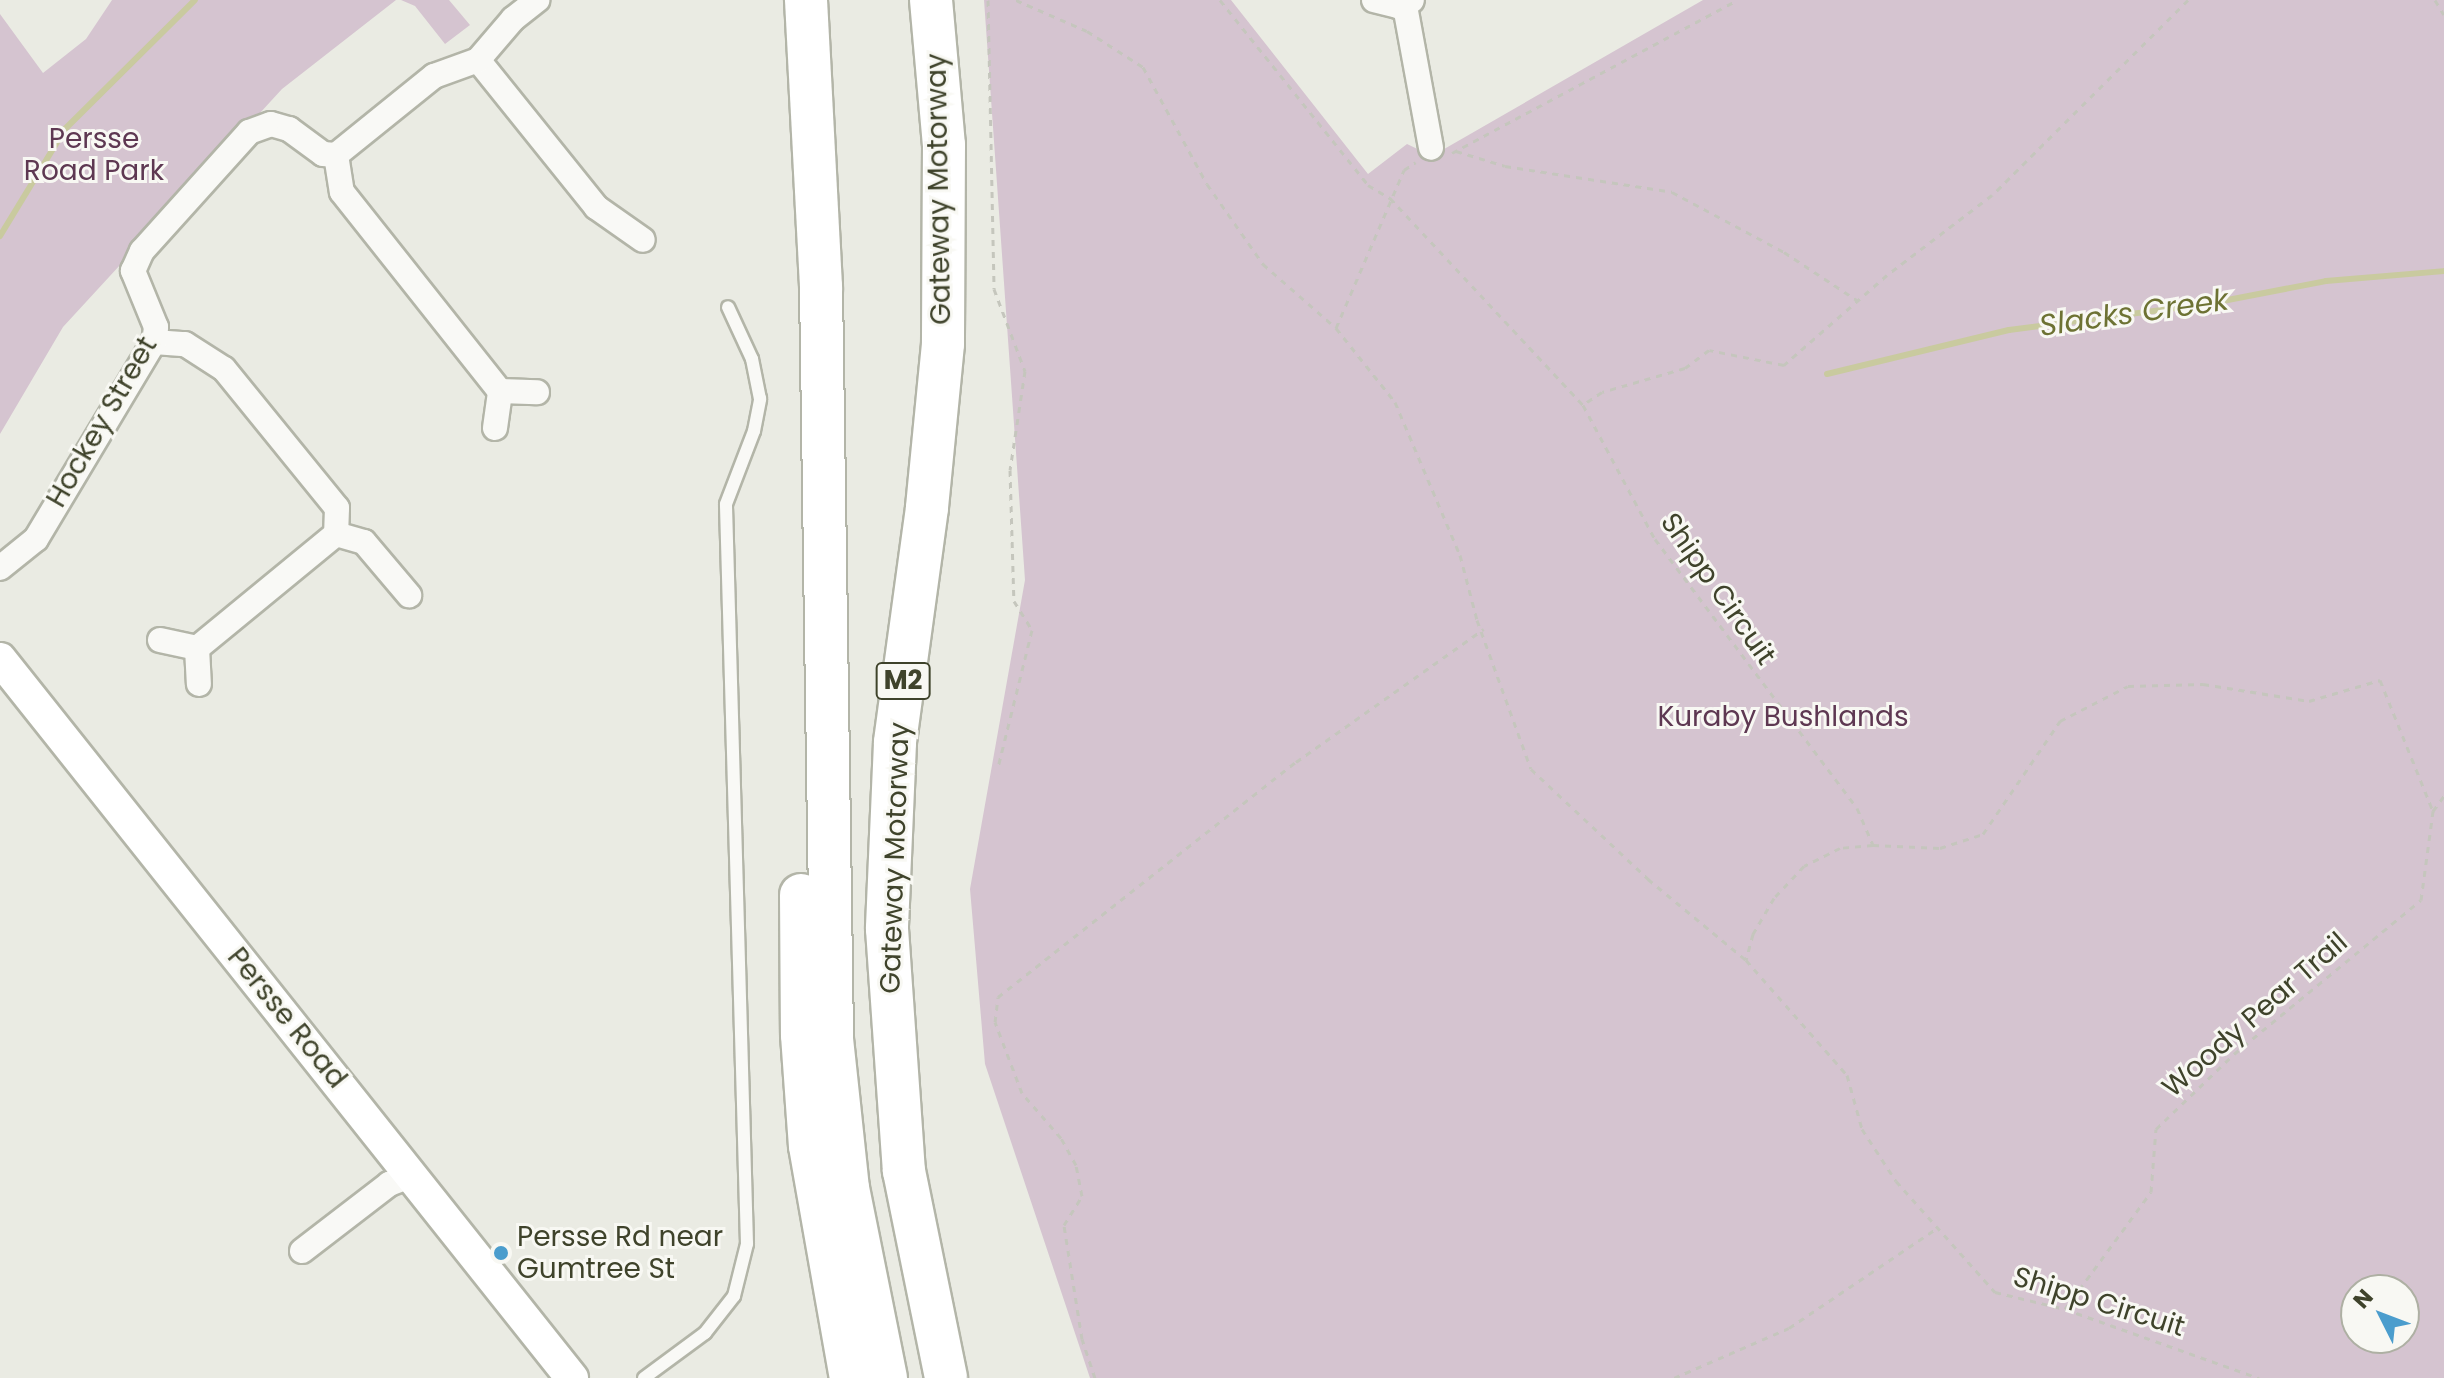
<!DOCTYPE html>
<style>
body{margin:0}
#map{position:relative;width:2444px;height:1378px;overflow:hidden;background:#eaebe3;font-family:Poppins,sans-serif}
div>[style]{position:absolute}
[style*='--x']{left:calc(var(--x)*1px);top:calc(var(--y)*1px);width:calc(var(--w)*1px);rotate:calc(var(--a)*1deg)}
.green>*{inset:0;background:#d5c4d0}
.stream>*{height:6px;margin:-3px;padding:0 3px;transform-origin:3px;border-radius:3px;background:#c9ca9f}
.path>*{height:3px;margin-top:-1.5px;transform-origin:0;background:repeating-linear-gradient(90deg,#c5c6bd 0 6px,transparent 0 12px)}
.roads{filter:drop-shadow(2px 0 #b3b5a8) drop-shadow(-2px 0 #b3b5a8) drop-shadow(0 2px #b3b5a8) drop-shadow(0 -2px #b3b5a8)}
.lane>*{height:12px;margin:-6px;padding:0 6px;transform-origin:6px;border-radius:6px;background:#f9f9f6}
.street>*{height:24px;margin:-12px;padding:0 12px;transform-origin:12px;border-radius:12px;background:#f9f9f6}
.secondary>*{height:32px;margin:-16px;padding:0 16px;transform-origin:16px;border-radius:16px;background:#fff}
.highway>*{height:42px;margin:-21px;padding:0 21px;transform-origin:21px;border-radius:21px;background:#fff}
.dots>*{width:22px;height:22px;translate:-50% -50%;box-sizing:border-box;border:4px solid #f8f8f3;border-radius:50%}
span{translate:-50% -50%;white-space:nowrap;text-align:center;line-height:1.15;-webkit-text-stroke:6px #f8f8f3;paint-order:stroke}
.shield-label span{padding:2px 6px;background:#f8f8f3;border:2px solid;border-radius:6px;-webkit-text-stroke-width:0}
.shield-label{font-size:26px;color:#3f432b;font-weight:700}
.park-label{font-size:28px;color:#5e3852}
.street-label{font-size:28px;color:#3f432b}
.poi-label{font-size:28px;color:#3f432b}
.left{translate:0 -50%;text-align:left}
.water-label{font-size:30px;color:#6d7233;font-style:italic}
.north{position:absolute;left:2340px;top:1274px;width:80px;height:80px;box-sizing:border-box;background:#f8f8f3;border:2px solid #aeb0a3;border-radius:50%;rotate:312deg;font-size:22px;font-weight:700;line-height:32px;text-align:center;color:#3f432b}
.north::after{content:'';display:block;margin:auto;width:28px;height:36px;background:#4b9dcd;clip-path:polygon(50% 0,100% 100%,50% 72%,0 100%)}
</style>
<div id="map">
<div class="green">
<i style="clip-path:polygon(112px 0,396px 0,282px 89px,63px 327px,0 434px,0 14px,43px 73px,86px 39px)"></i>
<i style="clip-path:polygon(401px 0,449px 0,470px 25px,445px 44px,415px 6px)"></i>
<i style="clip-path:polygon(evenodd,984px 0,1231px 0,1368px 174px,1407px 144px,1432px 156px,1703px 0,2444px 0,2444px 1378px,1090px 1378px,985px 1064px,970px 889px,1025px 580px,984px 0,2356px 1290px,2404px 1290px,2404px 1338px,2356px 1338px,2356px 1290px)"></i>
</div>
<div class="stream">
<i style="--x:0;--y:236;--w:125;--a:-58.7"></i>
<i style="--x:65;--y:129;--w:183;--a:-44.8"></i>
<i style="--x:1827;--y:374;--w:187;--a:-13.6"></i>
<i style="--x:2009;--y:330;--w:200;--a:-7.5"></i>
<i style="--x:2207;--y:304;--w:121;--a:-10.9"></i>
<i style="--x:2326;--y:281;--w:118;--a:-4.8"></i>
</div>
<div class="path">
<i style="--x:988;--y:0;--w:289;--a:88.8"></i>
<i style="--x:994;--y:289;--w:88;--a:69.3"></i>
<i style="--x:1025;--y:371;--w:100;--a:98.6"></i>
<i style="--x:1010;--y:470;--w:131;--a:88.3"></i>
<i style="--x:1014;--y:601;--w:34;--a:58"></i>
<i style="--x:1032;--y:630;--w:141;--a:103.9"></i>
<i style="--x:1016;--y:0;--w:77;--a:23.6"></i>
<i style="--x:1087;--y:31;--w:67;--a:32.7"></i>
<i style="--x:1143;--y:67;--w:133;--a:61.3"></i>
<i style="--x:1207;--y:184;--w:98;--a:55"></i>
<i style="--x:1263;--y:264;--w:97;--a:41.2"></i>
<i style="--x:1336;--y:328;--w:172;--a:-66.7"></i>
<i style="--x:1404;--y:170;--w:14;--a:-34"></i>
<i style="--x:1220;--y:0;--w:237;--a:51.3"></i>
<i style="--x:1368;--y:185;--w:26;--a:31"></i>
<i style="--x:1390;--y:198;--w:283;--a:47"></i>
<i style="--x:2188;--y:0;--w:276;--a:135.1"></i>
<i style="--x:1992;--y:195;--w:132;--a:142.7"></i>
<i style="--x:1887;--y:275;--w:137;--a:138.9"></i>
<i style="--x:1784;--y:365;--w:76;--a:-168.7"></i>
<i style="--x:1709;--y:350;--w:30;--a:143"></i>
<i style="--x:1685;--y:368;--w:86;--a:163.9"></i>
<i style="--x:1602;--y:392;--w:23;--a:146"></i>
<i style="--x:1583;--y:405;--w:152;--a:61.8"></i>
<i style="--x:1655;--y:539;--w:336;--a:53.1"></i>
<i style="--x:1857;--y:808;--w:40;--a:66.6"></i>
<i style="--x:1873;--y:845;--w:33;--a:175"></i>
<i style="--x:1840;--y:848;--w:40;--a:153.4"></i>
<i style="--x:1804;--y:866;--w:44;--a:133.2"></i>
<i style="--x:1774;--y:898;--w:42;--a:120.3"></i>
<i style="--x:1753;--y:934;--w:27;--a:105"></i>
<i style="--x:1746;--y:960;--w:153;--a:48.7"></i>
<i style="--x:1847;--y:1075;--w:56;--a:74.5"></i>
<i style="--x:1862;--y:1129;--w:62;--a:56.8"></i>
<i style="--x:1896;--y:1181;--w:149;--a:48.3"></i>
<i style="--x:1995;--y:1292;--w:72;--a:13.7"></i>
<i style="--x:2065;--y:1309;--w:206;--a:19.6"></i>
<i style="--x:2435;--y:0;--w:17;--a:59"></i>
<i style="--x:1456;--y:151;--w:51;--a:17"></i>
<i style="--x:1505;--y:166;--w:169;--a:8.8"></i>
<i style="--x:1672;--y:192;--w:127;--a:28.2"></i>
<i style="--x:1784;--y:252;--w:89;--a:33.5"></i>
<i style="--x:1452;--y:153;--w:323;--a:-28.2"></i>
<i style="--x:1336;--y:328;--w:95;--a:51.4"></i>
<i style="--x:1395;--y:402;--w:166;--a:67"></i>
<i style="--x:1460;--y:555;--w:67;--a:75.3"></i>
<i style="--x:1477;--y:620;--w:158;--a:70.1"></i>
<i style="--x:1531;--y:769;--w:161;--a:43.2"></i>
<i style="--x:1648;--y:879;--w:127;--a:39.6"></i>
<i style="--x:1873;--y:845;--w:67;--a:2.6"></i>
<i style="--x:1940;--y:848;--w:45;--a:-18"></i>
<i style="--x:1983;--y:834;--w:137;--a:-55.7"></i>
<i style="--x:2060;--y:721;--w:76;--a:-27.2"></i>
<i style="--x:2128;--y:686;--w:75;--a:-1.5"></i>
<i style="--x:2203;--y:684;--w:107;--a:9.1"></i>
<i style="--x:2309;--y:701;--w:74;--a:-16.5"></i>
<i style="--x:2380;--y:680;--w:141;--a:68"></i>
<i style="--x:2065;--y:1309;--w:145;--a:-53.7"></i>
<i style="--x:2151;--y:1192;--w:63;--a:-85.5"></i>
<i style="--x:2156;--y:1129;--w:108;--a:-43.9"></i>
<i style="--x:2234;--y:1054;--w:242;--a:-39.5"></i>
<i style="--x:2421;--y:900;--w:90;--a:-82.3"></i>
<i style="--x:2433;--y:811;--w:19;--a:-54"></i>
<i style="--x:1095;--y:1378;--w:41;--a:-108.4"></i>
<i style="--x:1082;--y:1339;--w:115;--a:-99"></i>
<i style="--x:1064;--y:1225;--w:34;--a:-58"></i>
<i style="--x:1082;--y:1196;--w:32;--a:-101"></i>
<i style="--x:1076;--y:1165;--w:31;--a:-119"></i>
<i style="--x:1061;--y:1138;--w:60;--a:-130.9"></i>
<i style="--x:1022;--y:1093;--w:76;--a:-110.8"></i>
<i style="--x:995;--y:1022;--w:25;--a:-83"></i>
<i style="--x:998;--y:997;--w:380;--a:-38.3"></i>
<i style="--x:1296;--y:762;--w:230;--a:-35.3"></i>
<i style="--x:1674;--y:1378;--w:125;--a:-23.5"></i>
<i style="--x:1789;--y:1328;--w:177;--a:-34"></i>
</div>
<div class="roads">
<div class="lane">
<i style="--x:644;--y:1378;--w:76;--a:-36.4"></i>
<i style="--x:705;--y:1333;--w:47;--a:-51.9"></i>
<i style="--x:734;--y:1296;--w:54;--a:-76"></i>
<i style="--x:747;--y:1244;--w:740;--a:-91.63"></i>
<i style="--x:726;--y:504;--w:78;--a:-69"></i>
<i style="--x:754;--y:431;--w:33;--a:-79"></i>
<i style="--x:760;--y:399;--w:41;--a:-101.3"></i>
<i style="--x:752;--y:359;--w:57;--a:-114.8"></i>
</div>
<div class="street">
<i style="--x:1374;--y:0;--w:25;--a:14"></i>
<i style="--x:1398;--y:6;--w:15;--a:-23"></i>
<i style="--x:1405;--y:6;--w:144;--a:79.6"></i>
<i style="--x:478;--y:60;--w:189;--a:51.2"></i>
<i style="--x:596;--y:207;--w:57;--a:35.1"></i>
<i style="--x:336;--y:155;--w:37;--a:81"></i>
<i style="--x:342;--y:192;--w:254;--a:51.6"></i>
<i style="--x:154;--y:342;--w:31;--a:4"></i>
<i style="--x:185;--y:344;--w:46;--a:32.7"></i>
<i style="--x:224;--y:369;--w:179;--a:50.9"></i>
<i style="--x:337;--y:508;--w:26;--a:92"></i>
<i style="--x:336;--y:534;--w:180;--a:140.6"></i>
<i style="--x:495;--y:428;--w:37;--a:-82"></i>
<i style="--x:500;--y:391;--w:37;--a:2"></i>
<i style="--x:336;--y:534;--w:29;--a:16"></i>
<i style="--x:364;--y:542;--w:70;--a:49.7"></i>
<i style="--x:0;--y:568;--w:46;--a:-38.9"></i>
<i style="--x:36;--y:539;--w:230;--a:-59.1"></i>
<i style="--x:154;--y:342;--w:15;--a:-82"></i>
<i style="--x:156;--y:327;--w:61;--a:-112.3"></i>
<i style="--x:133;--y:271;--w:22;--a:-66"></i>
<i style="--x:142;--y:251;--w:160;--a:-48"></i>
<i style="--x:249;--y:132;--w:23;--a:-20"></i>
<i style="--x:271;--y:124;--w:19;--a:16"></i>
<i style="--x:289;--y:129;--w:42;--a:36.3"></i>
<i style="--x:323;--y:154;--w:13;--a:4"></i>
<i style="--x:336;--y:155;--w:126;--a:-38.9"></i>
<i style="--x:434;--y:76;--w:47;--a:-20"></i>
<i style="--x:478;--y:60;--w:54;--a:-49.5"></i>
<i style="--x:513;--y:19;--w:31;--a:-38"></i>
<i style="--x:160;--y:640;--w:38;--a:12"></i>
<i style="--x:197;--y:648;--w:36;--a:87"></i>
<i style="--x:302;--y:1251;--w:110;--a:-37.6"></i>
<i style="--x:389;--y:1184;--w:25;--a:-21"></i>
</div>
<div class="secondary">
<i style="--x:0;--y:659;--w:919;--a:51.5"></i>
</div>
<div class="highway">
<i style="--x:806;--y:0;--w:287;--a:87"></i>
<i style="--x:821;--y:287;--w:752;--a:89.16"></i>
<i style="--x:832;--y:1039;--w:150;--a:83.9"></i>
<i style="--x:848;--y:1188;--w:194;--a:78.7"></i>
<i style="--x:931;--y:0;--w:146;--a:84.9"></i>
<i style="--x:944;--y:145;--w:199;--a:90.3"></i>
<i style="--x:943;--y:344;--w:165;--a:95.6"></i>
<i style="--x:927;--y:508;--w:237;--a:97.8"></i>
<i style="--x:895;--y:743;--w:186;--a:92.5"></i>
<i style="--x:887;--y:929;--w:243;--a:86"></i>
<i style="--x:904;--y:1171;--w:211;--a:78.5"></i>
<i style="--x:801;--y:895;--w:140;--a:89.6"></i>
<i style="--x:802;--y:1035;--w:111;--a:85.9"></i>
<i style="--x:810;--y:1146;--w:236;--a:80"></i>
</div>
</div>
<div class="dots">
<i style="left:501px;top:1253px;background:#4b9dcd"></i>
</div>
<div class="shield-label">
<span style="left:903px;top:681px">M2</span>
</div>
<div class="park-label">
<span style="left:94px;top:155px">Persse<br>Road Park</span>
<span style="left:1783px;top:717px">Kuraby Bushlands</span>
</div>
<div class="street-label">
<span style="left:939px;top:189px;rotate:-91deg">Gateway Motorway</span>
<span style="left:102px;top:422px;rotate:-60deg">Hockey Street</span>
<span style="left:1718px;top:589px;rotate:55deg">Shipp Circuit</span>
<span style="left:895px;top:858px;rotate:-88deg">Gateway Motorway</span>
<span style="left:2255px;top:1015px;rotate:-41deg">Woody Pear Trail</span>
<span style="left:287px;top:1018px;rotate:51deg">Persse Road</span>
<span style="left:2099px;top:1302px;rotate:17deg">Shipp Circuit</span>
</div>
<div class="poi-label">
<span class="left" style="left:517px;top:1253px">Persse Rd near<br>Gumtree St</span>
</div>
<div class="water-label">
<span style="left:2134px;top:313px;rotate:-8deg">Slacks Creek</span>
</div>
<div class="north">N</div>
</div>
